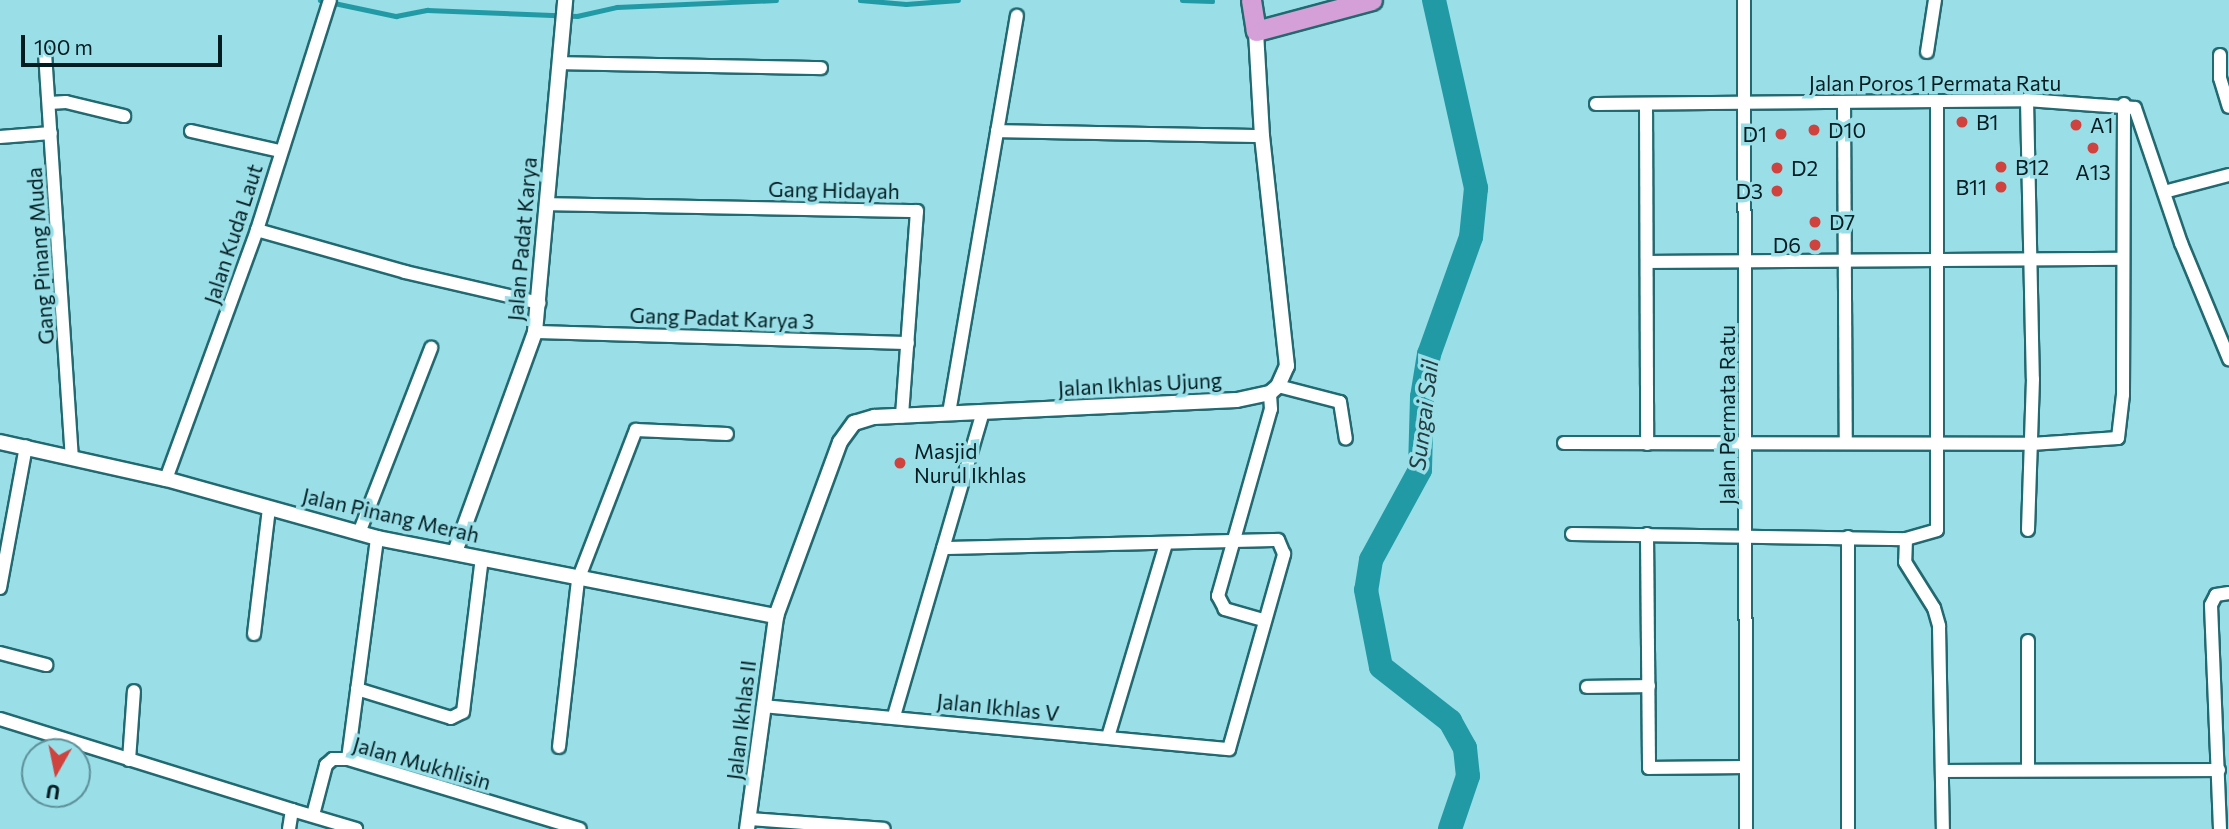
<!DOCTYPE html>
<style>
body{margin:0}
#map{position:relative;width:2229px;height:829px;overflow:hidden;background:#9adee7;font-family:Commissioner,sans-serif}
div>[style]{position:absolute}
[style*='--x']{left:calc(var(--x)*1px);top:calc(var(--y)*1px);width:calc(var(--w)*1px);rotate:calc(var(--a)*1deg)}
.stream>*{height:4.5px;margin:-2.25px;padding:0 2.25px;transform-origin:2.25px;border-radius:2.25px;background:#219aa6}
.river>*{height:24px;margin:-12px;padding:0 12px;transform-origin:12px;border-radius:12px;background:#219aa6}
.roads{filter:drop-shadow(2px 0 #226971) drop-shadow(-2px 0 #226971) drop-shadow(0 2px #226971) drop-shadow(0 -2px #226971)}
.minor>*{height:12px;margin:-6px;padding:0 6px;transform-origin:6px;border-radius:6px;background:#fff}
.tertiary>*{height:14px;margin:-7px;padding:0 7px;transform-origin:7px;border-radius:7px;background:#fff}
.primary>*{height:19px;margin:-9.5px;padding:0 9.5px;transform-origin:9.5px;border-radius:9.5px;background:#d5a0d7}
.dots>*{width:19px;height:19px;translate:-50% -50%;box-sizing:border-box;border:4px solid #9adee7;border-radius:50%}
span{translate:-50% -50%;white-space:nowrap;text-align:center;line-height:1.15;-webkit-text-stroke:7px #9adee7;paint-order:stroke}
.street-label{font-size:21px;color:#011d21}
.poi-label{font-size:21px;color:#011d21}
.left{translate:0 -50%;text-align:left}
.right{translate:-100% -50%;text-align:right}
.water-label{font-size:23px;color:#243d40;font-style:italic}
.north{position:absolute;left:21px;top:738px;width:70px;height:70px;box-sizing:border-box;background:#9adee7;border:2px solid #5d9198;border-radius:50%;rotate:189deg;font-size:19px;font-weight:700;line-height:28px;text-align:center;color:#011d21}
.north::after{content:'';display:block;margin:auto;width:24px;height:32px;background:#d0423e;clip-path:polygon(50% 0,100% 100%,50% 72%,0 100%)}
.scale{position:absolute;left:21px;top:35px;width:201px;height:32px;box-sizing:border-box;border:4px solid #011d21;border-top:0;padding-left:9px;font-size:21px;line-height:24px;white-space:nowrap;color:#011d21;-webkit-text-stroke:5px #9adee7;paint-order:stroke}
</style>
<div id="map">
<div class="stream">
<i style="--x:320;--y:0;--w:78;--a:11.9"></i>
<i style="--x:396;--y:16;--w:32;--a:-11"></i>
<i style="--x:427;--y:10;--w:150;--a:2.3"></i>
<i style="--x:577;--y:16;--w:41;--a:-12.7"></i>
<i style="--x:617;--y:7;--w:159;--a:-2.5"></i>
<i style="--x:860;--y:0;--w:46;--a:5"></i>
<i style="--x:906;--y:4;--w:52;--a:-4.4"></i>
<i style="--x:1182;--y:0;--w:30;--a:2"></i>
</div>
<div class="river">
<i style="--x:1434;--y:0;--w:193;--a:77.4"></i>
<i style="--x:1476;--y:188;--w:49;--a:95.8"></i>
<i style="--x:1471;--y:237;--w:124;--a:109.7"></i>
<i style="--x:1429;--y:354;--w:44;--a:99.2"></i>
<i style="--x:1422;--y:397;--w:73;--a:91.6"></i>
<i style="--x:1420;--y:470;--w:102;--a:118.6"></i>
<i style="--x:1371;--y:560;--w:30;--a:99"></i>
<i style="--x:1366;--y:590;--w:78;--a:79"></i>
<i style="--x:1381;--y:667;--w:88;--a:38"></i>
<i style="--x:1450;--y:721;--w:31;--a:61"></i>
<i style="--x:1465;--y:748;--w:28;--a:84"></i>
<i style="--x:1468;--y:776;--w:56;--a:108.8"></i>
</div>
<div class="roads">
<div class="minor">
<i style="--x:1744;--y:0;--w:829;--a:89.86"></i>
<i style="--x:1927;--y:52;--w:53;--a:-81.3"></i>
<i style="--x:45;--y:53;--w:404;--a:86.2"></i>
<i style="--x:2220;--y:55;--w:23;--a:90"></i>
<i style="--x:2220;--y:78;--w:30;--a:73"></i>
<i style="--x:559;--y:63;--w:262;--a:1.1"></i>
<i style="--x:2027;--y:100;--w:279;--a:88.8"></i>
<i style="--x:2033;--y:379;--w:151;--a:91.9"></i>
<i style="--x:49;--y:103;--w:17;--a:-3"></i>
<i style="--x:66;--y:102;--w:60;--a:13.6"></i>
<i style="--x:1844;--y:103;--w:339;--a:89.7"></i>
<i style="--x:1596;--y:104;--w:431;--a:-0.5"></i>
<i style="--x:2027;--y:100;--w:108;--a:4.2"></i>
<i style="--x:2135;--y:108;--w:143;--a:71.2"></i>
<i style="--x:2181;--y:243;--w:126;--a:67.5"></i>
<i style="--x:1646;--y:104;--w:340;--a:89.8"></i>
<i style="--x:191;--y:131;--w:91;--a:12.7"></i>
<i style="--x:997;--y:131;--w:265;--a:1.1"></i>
<i style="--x:0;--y:137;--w:51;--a:-4.5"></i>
<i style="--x:2164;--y:192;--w:67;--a:-14.7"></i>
<i style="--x:546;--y:204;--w:371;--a:1.1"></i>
<i style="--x:917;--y:211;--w:206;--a:94.2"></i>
<i style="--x:257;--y:230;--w:154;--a:15.8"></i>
<i style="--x:405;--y:272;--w:138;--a:13"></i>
<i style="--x:1647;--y:262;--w:475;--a:-0.4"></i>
<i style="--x:535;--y:332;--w:373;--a:1.7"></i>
<i style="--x:1278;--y:386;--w:64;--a:14.5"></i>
<i style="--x:1340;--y:402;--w:37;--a:81"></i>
<i style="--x:949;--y:413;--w:403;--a:-80.3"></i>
<i style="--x:1564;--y:443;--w:467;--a:0.1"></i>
<i style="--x:2031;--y:444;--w:87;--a:-3.9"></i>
<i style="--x:2118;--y:438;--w:43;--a:-83.4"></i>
<i style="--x:2123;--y:395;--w:291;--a:-89.8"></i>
<i style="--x:166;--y:479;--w:265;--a:-69.9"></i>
<i style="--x:257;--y:230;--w:241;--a:-72.4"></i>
<i style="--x:359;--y:533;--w:199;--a:-68.7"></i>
<i style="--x:1572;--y:534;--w:334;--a:0.9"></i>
<i style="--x:1906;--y:539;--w:32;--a:-16"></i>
<i style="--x:1937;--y:530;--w:428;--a:-90"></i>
<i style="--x:1647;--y:534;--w:234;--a:89.5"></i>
<i style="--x:1649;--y:768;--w:94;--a:-0.6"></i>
<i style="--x:1848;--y:537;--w:292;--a:90"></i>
<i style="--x:1906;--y:539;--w:23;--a:92"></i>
<i style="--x:1905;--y:562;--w:54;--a:57.8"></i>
<i style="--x:1934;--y:608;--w:19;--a:74"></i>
<i style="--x:1939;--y:626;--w:203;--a:88.9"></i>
<i style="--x:0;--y:588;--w:144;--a:-79.6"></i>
<i style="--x:1263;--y:620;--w:40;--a:-164"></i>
<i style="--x:1225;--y:609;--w:15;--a:-118"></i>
<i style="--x:1218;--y:596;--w:194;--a:-74.2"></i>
<i style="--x:1271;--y:409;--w:16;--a:-94"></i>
<i style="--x:254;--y:634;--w:127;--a:-83.2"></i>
<i style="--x:2028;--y:641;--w:129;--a:90"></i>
<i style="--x:0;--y:653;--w:48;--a:14.6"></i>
<i style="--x:1587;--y:687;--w:62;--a:-0.9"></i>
<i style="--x:357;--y:689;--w:98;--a:17.1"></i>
<i style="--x:451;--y:718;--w:13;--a:-27"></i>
<i style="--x:463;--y:712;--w:155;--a:-83"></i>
<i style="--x:763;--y:706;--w:468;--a:5.3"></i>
<i style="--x:1229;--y:749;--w:203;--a:-74.2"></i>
<i style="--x:1284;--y:554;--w:15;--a:-113"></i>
<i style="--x:1278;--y:540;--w:335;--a:178.6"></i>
<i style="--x:894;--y:716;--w:317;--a:-73.7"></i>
<i style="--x:0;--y:719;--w:306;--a:17.3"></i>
<i style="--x:292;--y:810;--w:19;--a:99"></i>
<i style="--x:1108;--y:737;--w:202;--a:-73.3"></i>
<i style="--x:559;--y:747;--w:168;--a:-83.5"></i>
<i style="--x:578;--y:580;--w:161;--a:-68.9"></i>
<i style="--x:636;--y:430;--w:91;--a:2.5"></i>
<i style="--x:348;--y:759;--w:223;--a:-82.5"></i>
<i style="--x:129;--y:760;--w:69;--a:-85.9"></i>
<i style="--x:1943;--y:771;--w:276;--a:-0.2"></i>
<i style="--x:292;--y:810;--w:67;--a:16.5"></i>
<i style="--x:313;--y:815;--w:52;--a:-75.4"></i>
<i style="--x:326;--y:765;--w:9;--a:-41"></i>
<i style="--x:333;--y:759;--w:15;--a:0"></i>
<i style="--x:348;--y:759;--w:242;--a:16.8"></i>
<i style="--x:749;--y:819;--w:135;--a:4.2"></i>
<i style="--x:2220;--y:829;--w:224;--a:-92.3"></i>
<i style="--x:2211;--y:605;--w:11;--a:-63"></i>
<i style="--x:2216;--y:595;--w:13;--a:-9"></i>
</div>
<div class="tertiary">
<i style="--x:0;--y:442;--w:170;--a:12.6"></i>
<i style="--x:166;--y:479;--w:219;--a:15.6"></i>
<i style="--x:377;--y:538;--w:407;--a:11.1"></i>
<i style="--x:455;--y:552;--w:234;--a:-70"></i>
<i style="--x:535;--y:332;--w:333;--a:-84.8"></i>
<i style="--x:747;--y:829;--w:215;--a:-82.2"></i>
<i style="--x:776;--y:616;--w:185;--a:-69.8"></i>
<i style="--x:840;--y:442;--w:24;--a:-54"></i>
<i style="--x:854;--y:423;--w:21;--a:-17"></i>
<i style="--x:874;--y:417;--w:363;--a:-2.7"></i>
<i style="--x:1237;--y:400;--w:34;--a:-12"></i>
<i style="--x:1270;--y:393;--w:11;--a:-41"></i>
<i style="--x:1278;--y:386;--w:22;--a:-66"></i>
<i style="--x:1287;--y:366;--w:231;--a:-96.2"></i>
<i style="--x:1262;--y:136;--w:105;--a:-93.3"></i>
</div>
<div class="primary">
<i style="--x:1251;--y:0;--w:31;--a:81"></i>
<i style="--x:1256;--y:31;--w:120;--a:-15"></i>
</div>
</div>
<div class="dots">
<i style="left:1962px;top:122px;background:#d0423e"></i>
<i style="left:2076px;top:125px;background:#d0423e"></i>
<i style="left:1814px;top:130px;background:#d0423e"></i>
<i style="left:1781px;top:134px;background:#d0423e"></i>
<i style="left:2093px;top:148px;background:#d0423e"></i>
<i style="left:2001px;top:167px;background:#d0423e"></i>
<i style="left:1777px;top:168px;background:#d0423e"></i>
<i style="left:2001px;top:187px;background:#d0423e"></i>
<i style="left:1777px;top:191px;background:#d0423e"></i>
<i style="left:1815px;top:222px;background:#d0423e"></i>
<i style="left:1815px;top:245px;background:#d0423e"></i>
<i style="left:900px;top:463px;background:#d0423e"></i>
</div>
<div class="street-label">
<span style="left:1935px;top:83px">Jalan Poros 1 Permata Ratu</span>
<span style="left:834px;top:190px;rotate:1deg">Gang Hidayah</span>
<span style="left:233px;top:234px;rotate:-72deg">Jalan Kuda Laut</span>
<span style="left:522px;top:239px;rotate:-85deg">Jalan Padat Karya</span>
<span style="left:40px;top:256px;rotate:-94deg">Gang Pinang Muda</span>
<span style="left:722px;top:318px;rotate:2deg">Gang Padat Karya 3</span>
<span style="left:1140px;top:384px;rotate:-3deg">Jalan Ikhlas Ujung</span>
<span style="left:1727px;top:415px;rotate:-90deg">Jalan Permata Ratu</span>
<span style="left:391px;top:515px;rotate:13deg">Jalan Pinang Merah</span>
<span style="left:998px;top:707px;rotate:6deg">Jalan Ikhlas V</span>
<span style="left:741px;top:720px;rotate:-83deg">Jalan Ikhlas II</span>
<span style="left:422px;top:763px;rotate:16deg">Jalan Mukhlisin</span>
</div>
<div class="poi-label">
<span class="left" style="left:1976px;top:122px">B1</span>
<span class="left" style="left:2090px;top:125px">A1</span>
<span class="left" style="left:1828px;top:130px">D10</span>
<span class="right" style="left:1767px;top:134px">D1</span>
<span class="left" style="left:2015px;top:167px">B12</span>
<span class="left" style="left:1791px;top:168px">D2</span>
<span style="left:2093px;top:172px">A13</span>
<span class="right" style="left:1987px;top:187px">B11</span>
<span class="right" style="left:1763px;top:191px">D3</span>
<span class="left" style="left:1829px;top:222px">D7</span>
<span class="right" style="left:1801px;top:245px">D6</span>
<span class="left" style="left:914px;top:463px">Masjid<br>Nurul Ikhlas</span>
</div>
<div class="water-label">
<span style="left:1423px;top:415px;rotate:-83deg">Sungai Sail</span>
</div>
<div class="north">U</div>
<div class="scale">100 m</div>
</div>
